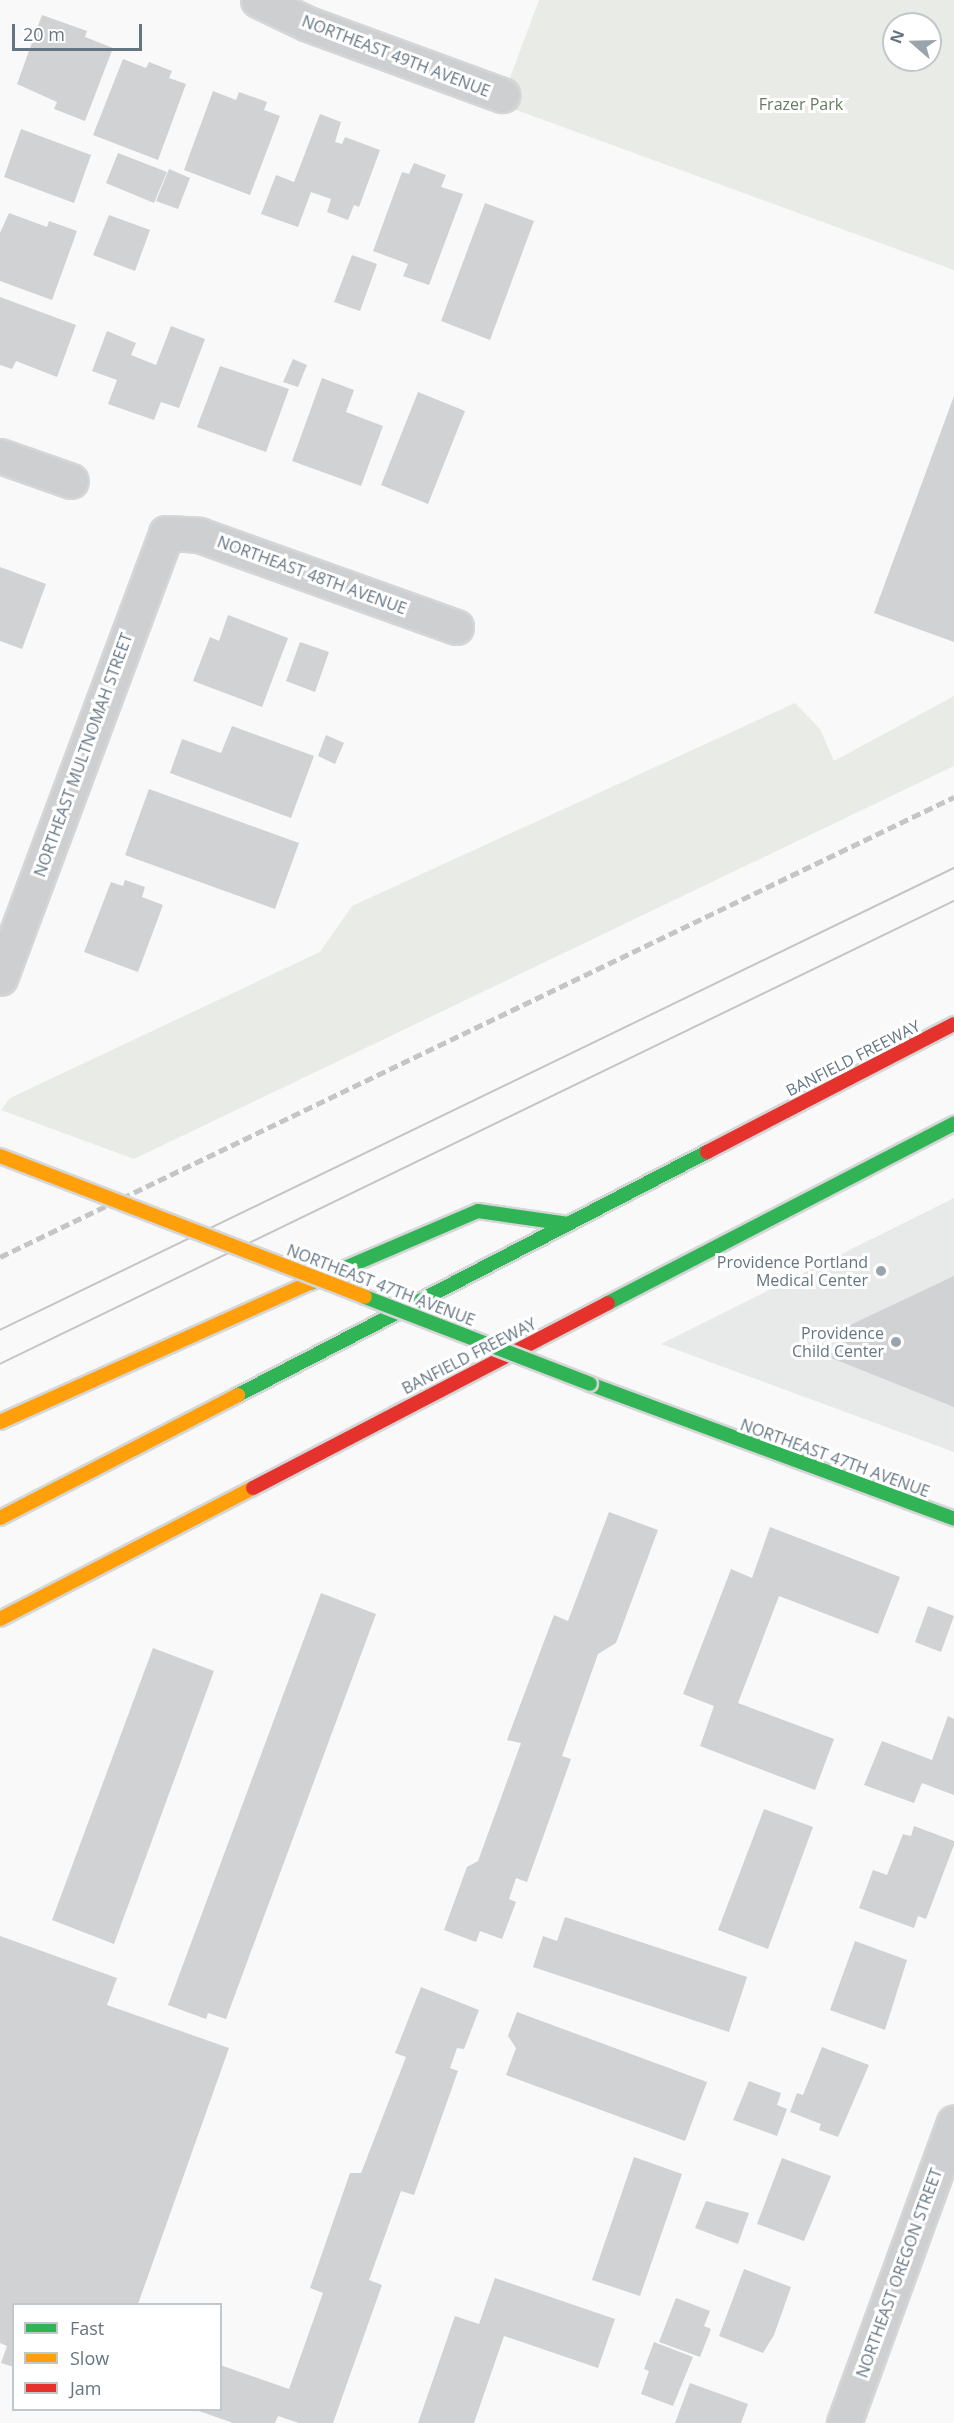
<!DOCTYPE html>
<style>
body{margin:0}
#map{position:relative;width:954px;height:2423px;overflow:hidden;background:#f9f9f9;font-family:"Open Sans",sans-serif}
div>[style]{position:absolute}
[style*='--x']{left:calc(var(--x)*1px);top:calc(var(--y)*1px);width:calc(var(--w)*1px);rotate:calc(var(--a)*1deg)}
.built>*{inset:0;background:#e8e9e9}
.green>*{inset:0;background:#e8ebe6}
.building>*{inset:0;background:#d0d2d3}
.roads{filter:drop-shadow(2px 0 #d5d6d7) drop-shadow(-2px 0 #d5d6d7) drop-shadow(0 2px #d5d6d7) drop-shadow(0 -2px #d5d6d7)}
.street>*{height:33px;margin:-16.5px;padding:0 16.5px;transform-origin:16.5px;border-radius:16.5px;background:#cecfd0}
.fast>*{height:14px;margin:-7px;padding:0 7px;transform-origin:7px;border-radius:7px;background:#30b455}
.slow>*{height:14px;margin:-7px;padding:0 7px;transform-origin:7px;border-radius:7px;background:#ff9f0a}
.jam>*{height:14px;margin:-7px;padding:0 7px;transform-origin:7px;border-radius:7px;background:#e5322d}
.tram>*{height:1.5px;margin:-0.75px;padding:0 0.75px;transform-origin:0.75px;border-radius:0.75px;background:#c3c5c6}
.rail>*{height:4.5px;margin-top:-2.25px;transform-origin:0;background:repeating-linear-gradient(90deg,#c3c5c6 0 9px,transparent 0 13.5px)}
.bridges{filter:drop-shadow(2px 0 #d5d6d7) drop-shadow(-2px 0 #d5d6d7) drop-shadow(0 2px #d5d6d7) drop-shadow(0 -2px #d5d6d7)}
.fast-bridge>*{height:14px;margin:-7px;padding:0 7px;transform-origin:7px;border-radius:7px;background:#30b455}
.slow-bridge>*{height:14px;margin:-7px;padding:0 7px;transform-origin:7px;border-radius:7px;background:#ff9f0a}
.dots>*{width:16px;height:16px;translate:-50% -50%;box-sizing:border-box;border:3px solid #fff;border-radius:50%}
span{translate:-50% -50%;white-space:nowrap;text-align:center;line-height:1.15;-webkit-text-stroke:6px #fff;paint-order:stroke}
.street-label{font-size:16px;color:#657683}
.park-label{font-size:16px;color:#687a64}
.poi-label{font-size:16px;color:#657683}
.right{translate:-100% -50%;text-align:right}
.legend{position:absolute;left:12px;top:2303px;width:210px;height:108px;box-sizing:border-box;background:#fff;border:2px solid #c1c8cd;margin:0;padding:8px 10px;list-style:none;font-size:18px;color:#657683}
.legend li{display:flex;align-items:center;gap:12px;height:30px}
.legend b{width:30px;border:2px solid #c1c8cd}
.north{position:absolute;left:882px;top:12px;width:60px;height:60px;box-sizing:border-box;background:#fff;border:2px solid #c1c8cd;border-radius:50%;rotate:290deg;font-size:16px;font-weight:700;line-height:24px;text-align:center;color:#657683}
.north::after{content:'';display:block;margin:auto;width:21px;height:27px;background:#99a4ac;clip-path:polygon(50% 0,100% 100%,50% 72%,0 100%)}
.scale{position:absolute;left:12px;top:24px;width:130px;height:27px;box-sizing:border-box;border:3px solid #657683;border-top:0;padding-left:8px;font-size:18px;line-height:21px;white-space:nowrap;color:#657683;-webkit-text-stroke:4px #fff;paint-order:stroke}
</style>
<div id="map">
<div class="built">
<i style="clip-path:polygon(954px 1198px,954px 1452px,661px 1344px)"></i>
</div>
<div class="green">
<i style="clip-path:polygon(evenodd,539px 0,954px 0,954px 270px,500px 104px,539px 0,894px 24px,930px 24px,930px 60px,894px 60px,894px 24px)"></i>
<i style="clip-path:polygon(954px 696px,954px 766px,134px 1159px,1px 1110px,10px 1098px,320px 952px,352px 906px,795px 703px,820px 729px,834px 761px)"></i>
</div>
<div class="building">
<i style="clip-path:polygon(42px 15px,87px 31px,85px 37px,113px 48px,85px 121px,54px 109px,57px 102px,17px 84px)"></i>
<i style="clip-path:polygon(123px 59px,146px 68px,149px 62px,172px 71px,169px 78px,186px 84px,158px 160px,93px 135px)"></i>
<i style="clip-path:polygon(213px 91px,236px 100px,239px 92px,267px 102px,264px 110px,280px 116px,250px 195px,184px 170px)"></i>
<i style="clip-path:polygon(320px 114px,341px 122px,335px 142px,342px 144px,345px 137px,380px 150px,359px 207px,354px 205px,348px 220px,327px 212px,331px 199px,311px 192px,298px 227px,261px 214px,276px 175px,294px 182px)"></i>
<i style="clip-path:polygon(21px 129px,91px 155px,74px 203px,4px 177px)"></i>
<i style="clip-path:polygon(118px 153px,167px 172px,154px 203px,106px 183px)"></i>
<i style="clip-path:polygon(414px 163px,446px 175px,441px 187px,463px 194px,429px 285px,403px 276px,408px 264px,373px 251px,402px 172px,409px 174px)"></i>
<i style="clip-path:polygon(169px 169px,190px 178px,178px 209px,156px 201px)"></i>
<i style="clip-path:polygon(485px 203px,534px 221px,490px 340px,441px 321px)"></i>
<i style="clip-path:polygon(9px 213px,47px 227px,49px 221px,77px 231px,52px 300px,0 281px,0 233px)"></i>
<i style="clip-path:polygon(109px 215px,150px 230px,135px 271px,93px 255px)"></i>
<i style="clip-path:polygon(352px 255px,377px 264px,360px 311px,334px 302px)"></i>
<i style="clip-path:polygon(0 297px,76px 325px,57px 377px,16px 361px,12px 369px,0 365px)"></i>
<i style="clip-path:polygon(171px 326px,205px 339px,179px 408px,161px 402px,154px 420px,108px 404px,117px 380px,92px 371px,107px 331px,136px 343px,131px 355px,156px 365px)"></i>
<i style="clip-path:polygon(293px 359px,307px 365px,298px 387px,283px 382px)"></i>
<i style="clip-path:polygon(220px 366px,289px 389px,266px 452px,197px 427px)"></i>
<i style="clip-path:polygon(322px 378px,354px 390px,346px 412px,383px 426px,361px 486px,292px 461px)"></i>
<i style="clip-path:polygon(418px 392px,465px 411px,428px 504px,381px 485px)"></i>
<i style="clip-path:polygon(954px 396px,954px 642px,874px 613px)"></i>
<i style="clip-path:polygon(0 567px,46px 584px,22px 649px,0 641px)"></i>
<i style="clip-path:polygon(228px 615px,288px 638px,262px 707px,193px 681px,210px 637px,219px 641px)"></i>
<i style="clip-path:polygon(300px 642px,329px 652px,315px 692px,286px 681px)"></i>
<i style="clip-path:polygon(232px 726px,314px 756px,291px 818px,170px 773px,182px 739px,221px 753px)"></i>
<i style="clip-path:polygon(326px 735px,344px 743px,335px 764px,318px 756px)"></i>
<i style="clip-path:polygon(149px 789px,299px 843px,275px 909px,125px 855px)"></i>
<i style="clip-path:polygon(125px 880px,145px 887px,142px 897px,163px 905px,138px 972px,84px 952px,111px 882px,123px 886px)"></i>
<i style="clip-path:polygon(954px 1276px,954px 1407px,829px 1357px,848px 1326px)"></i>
<i style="clip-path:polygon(609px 1512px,658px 1530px,616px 1643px,598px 1654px,562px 1756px,571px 1759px,527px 1882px,516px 1878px,509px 1899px,516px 1902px,502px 1939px,480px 1931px,476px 1942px,444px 1930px,467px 1867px,478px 1861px,521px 1743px,507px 1740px,554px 1615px,568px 1621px)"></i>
<i style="clip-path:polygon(770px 1527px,900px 1577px,878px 1634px,779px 1596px,738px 1703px,834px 1739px,815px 1790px,700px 1746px,714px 1706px,683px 1694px,731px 1569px,752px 1578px)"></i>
<i style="clip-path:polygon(321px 1593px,376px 1614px,226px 2019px,208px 2013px,206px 2019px,168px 2005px)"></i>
<i style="clip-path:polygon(928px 1606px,954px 1616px,941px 1652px,915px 1642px)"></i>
<i style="clip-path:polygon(153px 1648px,214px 1671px,114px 1944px,52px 1920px)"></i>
<i style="clip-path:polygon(948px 1716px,954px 1719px,954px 1795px,922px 1783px,914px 1803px,864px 1785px,882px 1741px,932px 1760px)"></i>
<i style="clip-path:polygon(764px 1809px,813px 1827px,768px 1949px,718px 1930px)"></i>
<i style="clip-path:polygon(914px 1826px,954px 1841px,954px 1845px,926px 1919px,918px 1916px,914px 1928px,859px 1908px,873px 1870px,887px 1875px,903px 1834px,911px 1836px)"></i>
<i style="clip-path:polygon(565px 1917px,747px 1977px,729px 2032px,533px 1967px,543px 1936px,557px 1941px)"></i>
<i style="clip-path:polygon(0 1936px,117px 1978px,107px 2005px,229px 2048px,138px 2304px,14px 2304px,14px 2367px,1px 2363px,7px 2346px,0 2343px)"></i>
<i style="clip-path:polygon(855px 1941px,907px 1960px,885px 2030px,830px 2010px)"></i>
<i style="clip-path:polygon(421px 1987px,479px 2010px,464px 2049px,457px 2048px,450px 2068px,458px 2071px,414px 2195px,401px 2191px,369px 2280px,382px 2285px,333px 2423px,299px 2423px,278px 2416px,275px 2423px,233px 2423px,196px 2410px,220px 2410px,220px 2365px,289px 2389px,323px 2293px,310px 2288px,350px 2173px,361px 2173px,406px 2057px,395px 2053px)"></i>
<i style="clip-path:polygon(517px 2012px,707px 2082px,685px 2141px,506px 2075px,516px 2048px,508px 2036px)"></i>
<i style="clip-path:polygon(822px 2047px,869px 2065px,838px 2137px,819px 2130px,821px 2124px,790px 2112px,797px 2093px,803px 2095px)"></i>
<i style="clip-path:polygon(749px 2081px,781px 2093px,777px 2105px,787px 2109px,777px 2136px,733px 2120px)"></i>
<i style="clip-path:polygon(634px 2157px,682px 2174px,640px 2296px,592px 2280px)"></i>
<i style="clip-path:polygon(782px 2158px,831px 2176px,804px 2241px,757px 2224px)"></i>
<i style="clip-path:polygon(706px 2201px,749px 2213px,738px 2244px,695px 2228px)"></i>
<i style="clip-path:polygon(744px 2269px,791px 2287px,774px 2335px,763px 2353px,719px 2336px)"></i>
<i style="clip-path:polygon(495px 2278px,615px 2319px,598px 2368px,504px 2336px,474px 2423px,418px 2423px,455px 2316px,479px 2324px)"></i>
<i style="clip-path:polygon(676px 2298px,710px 2311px,704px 2326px,711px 2329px,700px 2357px,659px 2342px)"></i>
<i style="clip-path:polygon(654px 2342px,693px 2357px,673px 2406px,641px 2394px,649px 2371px,644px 2369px)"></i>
<i style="clip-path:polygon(690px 2383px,748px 2404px,741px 2423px,675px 2423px)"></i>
</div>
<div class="roads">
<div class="street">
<i style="--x:258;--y:0;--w:55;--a:25.6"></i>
<i style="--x:308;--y:24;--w:207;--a:20.1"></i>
<i style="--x:0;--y:456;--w:75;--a:19.4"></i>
<i style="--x:0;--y:978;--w:475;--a:-69.5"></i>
<i style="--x:166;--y:533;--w:33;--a:3"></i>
<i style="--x:199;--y:535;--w:273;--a:19.7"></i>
<i style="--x:844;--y:2423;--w:320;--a:-69.9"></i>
</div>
<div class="fast">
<i style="--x:310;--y:1283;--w:183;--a:-23.2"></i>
<i style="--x:478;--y:1211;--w:91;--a:8.2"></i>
<i style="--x:608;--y:1303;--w:390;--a:-27.4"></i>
<i style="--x:590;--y:1384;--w:388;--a:20.3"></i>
<i style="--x:238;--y:1395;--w:528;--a:-27.39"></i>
</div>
<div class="slow">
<i style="--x:0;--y:1422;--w:340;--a:-24.2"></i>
<i style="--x:0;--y:1518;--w:268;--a:-27.3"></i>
<i style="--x:0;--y:1619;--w:285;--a:-27.4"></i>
</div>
<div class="jam">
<i style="--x:707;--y:1152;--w:278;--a:-27.4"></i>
<i style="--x:253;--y:1488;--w:400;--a:-27.5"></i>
</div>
</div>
<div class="tram">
<i style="--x:0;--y:1330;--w:1060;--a:-25.84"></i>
<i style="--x:0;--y:1364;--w:1060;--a:-25.89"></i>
</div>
<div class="rail">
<i style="--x:0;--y:1257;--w:1059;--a:-25.74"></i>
</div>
<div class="bridges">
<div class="fast-bridge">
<i style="--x:365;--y:1297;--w:241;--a:21.1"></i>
</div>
<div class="slow-bridge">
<i style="--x:0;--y:1156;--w:391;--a:21.1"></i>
</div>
</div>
<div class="dots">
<i style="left:881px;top:1271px;background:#99a4ac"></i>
<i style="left:896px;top:1342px;background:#99a4ac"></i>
</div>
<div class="street-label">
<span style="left:396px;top:56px;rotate:21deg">NORTHEAST 49TH AVENUE</span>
<span style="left:312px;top:575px;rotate:20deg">NORTHEAST 48TH AVENUE</span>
<span style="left:83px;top:755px;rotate:-70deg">NORTHEAST MULTNOMAH STREET</span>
<span style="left:853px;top:1058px;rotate:-27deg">BANFIELD FREEWAY</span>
<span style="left:381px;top:1285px;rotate:21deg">NORTHEAST 47TH AVENUE</span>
<span style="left:469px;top:1356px;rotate:-27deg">BANFIELD FREEWAY</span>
<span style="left:835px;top:1458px;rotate:20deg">NORTHEAST 47TH AVENUE</span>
<span style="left:899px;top:2273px;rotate:-70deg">NORTHEAST OREGON STREET</span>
</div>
<div class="park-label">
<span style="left:801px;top:104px">Frazer Park</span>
</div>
<div class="poi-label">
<span class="right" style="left:868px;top:1271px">Providence Portland<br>Medical Center</span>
<span class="right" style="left:884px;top:1342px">Providence<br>Child Center</span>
</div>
<ul class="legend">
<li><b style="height:8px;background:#30b455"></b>Fast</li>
<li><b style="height:8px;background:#ff9f0a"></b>Slow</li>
<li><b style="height:8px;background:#e5322d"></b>Jam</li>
</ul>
<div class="north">N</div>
<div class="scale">20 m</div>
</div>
